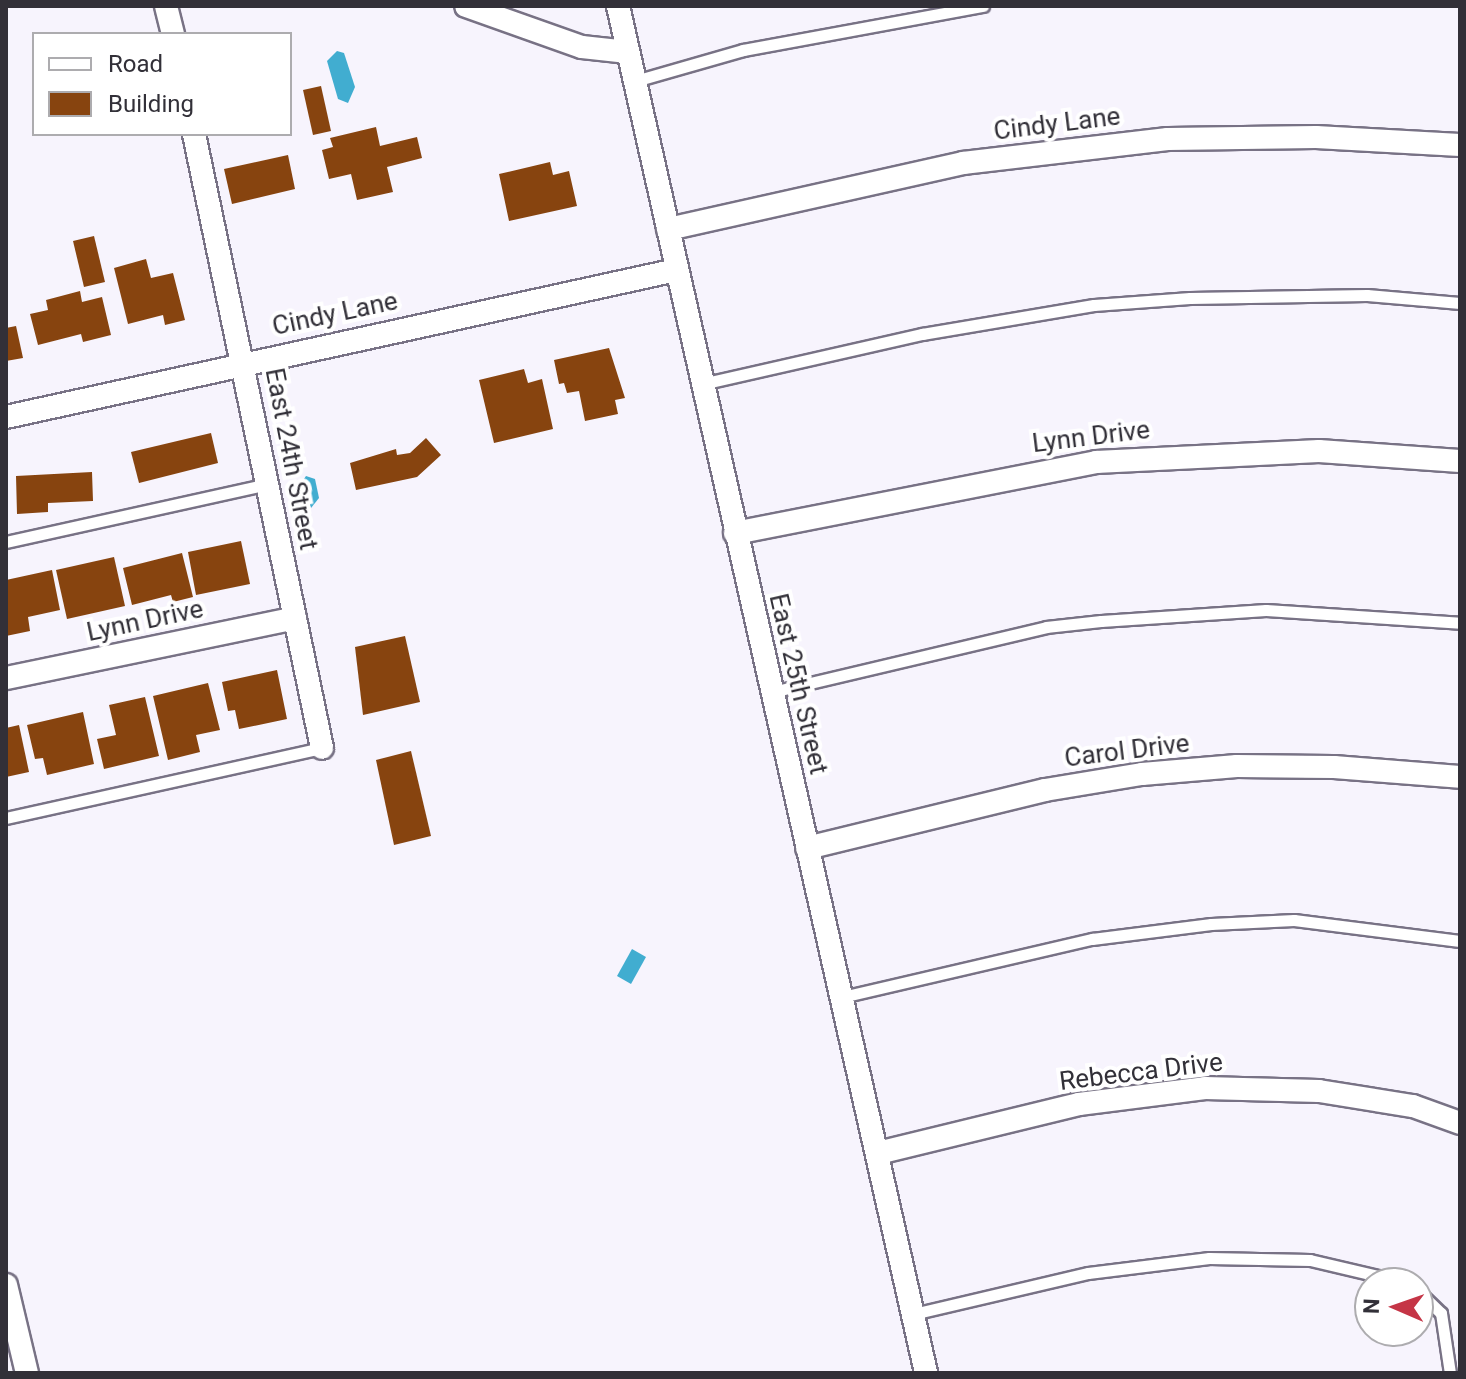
<!DOCTYPE html>
<style>
body{margin:0}
#map{position:relative;width:1466px;height:1379px;overflow:hidden;background:#f7f4fd;font-family:Roboto,sans-serif}
div>[style]{position:absolute}
[style*='--x']{left:calc(var(--x)*1px);top:calc(var(--y)*1px);width:calc(var(--w)*1px);rotate:calc(var(--a)*1deg)}
.water>*{inset:0;background:#41add0}
.building>*{inset:0;background:#87440f}
.roads{filter:drop-shadow(2px 0 #787285) drop-shadow(-2px 0 #787285) drop-shadow(0 2px #787285) drop-shadow(0 -2px #787285)}
.service>*{height:11px;margin:-5.5px;padding:0 5.5px;transform-origin:5.5px;border-radius:5.5px;background:#fff}
.minor>*{height:22px;margin:-11px;padding:0 11px;transform-origin:11px;border-radius:11px;background:#fff}
span{translate:-50% -50%;white-space:nowrap;text-align:center;line-height:1.15;-webkit-text-stroke:8px #fff;paint-order:stroke}
.street-label{font-size:26px;color:#323038}
.frame{position:absolute;inset:0;border:8px solid #323038;pointer-events:none}
.legend{position:absolute;left:32px;top:32px;width:260px;height:104px;box-sizing:border-box;background:#fff;border:2px solid #adacaf;margin:0;padding:10px 14px;list-style:none;font-size:24px;color:#323038}
.legend li{display:flex;align-items:center;gap:16px;height:40px}
.legend b{width:40px;border:2px solid #adacaf}
.north{position:absolute;left:1354px;top:1267px;width:80px;height:80px;box-sizing:border-box;background:#fff;border:2px solid #adacaf;border-radius:50%;rotate:272deg;font-size:22px;font-weight:700;line-height:32px;text-align:center;color:#323038}
.north::after{content:'';display:block;margin:auto;width:28px;height:36px;background:#c53546;clip-path:polygon(50% 0,100% 100%,50% 72%,0 100%)}
</style>
<div id="map">
<div class="water">
<i style="clip-path:polygon(337px 51px,344px 53px,355px 87px,348px 103px,338px 99px,327px 61px)"></i>
<i style="clip-path:polygon(306px 476px,315px 479px,319px 498px,311px 508px,302px 482px)"></i>
<i style="clip-path:polygon(632px 949px,646px 957px,631px 984px,617px 976px)"></i>
</div>
<div class="building">
<i style="clip-path:polygon(321px 86px,331px 131px,313px 135px,303px 90px)"></i>
<i style="clip-path:polygon(376px 127px,380px 146px,417px 137px,422px 158px,387px 167px,393px 192px,357px 200px,351px 174px,329px 179px,322px 150px,333px 147px,330px 138px)"></i>
<i style="clip-path:polygon(288px 155px,295px 189px,232px 204px,224px 169px)"></i>
<i style="clip-path:polygon(550px 162px,553px 175px,569px 171px,577px 206px,509px 221px,499px 174px)"></i>
<i style="clip-path:polygon(94px 236px,105px 282px,84px 287px,73px 241px)"></i>
<i style="clip-path:polygon(146px 259px,151px 278px,173px 273px,185px 320px,165px 325px,163px 315px,128px 324px,114px 268px)"></i>
<i style="clip-path:polygon(80px 291px,82px 302px,102px 297px,111px 335px,83px 342px,81px 334px,38px 345px,30px 314px,48px 310px,46px 300px)"></i>
<i style="clip-path:polygon(16px 326px,23px 358px,6px 361px,6px 328px)"></i>
<i style="clip-path:polygon(609px 348px,625px 398px,615px 400px,618px 414px,585px 421px,579px 391px,567px 393px,564px 383px,559px 384px,554px 360px)"></i>
<i style="clip-path:polygon(524px 369px,528px 383px,542px 379px,553px 429px,494px 443px,479px 380px)"></i>
<i style="clip-path:polygon(211px 433px,218px 463px,139px 483px,131px 452px)"></i>
<i style="clip-path:polygon(426px 438px,441px 455px,417px 477px,356px 490px,350px 463px,396px 449px,397px 455px,410px 453px)"></i>
<i style="clip-path:polygon(92px 472px,93px 501px,48px 503px,48px 512px,17px 514px,16px 476px)"></i>
<i style="clip-path:polygon(241px 541px,250px 584px,196px 595px,188px 552px)"></i>
<i style="clip-path:polygon(182px 553px,193px 597px,173px 602px,171px 595px,132px 605px,123px 568px)"></i>
<i style="clip-path:polygon(114px 557px,125px 606px,67px 619px,56px 570px)"></i>
<i style="clip-path:polygon(52px 570px,60px 610px,28px 617px,30px 631px,6px 636px,6px 580px)"></i>
<i style="clip-path:polygon(405px 636px,420px 702px,363px 715px,355px 647px)"></i>
<i style="clip-path:polygon(277px 670px,287px 719px,239px 729px,235px 710px,228px 711px,222px 682px)"></i>
<i style="clip-path:polygon(208px 683px,220px 730px,196px 735px,200px 752px,168px 760px,153px 696px)"></i>
<i style="clip-path:polygon(145px 697px,159px 756px,104px 769px,97px 739px,116px 735px,109px 705px)"></i>
<i style="clip-path:polygon(83px 712px,94px 764px,47px 775px,43px 758px,35px 759px,27px 725px)"></i>
<i style="clip-path:polygon(19px 725px,29px 772px,6px 777px,6px 728px)"></i>
<i style="clip-path:polygon(411px 751px,431px 836px,394px 845px,376px 760px)"></i>
</div>
<div class="roads">
<div class="service">
<i style="--x:635;--y:81;--w:112;--a:-16"></i>
<i style="--x:743;--y:50;--w:244;--a:-10.4"></i>
<i style="--x:702;--y:384;--w:226;--a:-12.8"></i>
<i style="--x:922;--y:334;--w:174;--a:-9.6"></i>
<i style="--x:1094;--y:305;--w:96;--a:-4.2"></i>
<i style="--x:1190;--y:298;--w:177;--a:-1"></i>
<i style="--x:1367;--y:295;--w:93;--a:4.9"></i>
<i style="--x:6;--y:542;--w:268;--a:-12.5"></i>
<i style="--x:772;--y:692;--w:282;--a:-13.3"></i>
<i style="--x:1046;--y:627;--w:55;--a:-6.2"></i>
<i style="--x:1101;--y:621;--w:165;--a:-3.8"></i>
<i style="--x:1266;--y:610;--w:194;--a:3.8"></i>
<i style="--x:6;--y:818;--w:324;--a:-12.5"></i>
<i style="--x:842;--y:997;--w:257;--a:-13.1"></i>
<i style="--x:1092;--y:939;--w:120;--a:-7.2"></i>
<i style="--x:1211;--y:924;--w:83;--a:-2.8"></i>
<i style="--x:1294;--y:920;--w:167;--a:7.2"></i>
<i style="--x:1418;--y:1291;--w:32;--a:44"></i>
<i style="--x:1441;--y:1313;--w:61;--a:81.5"></i>
<i style="--x:913;--y:1314;--w:180;--a:-13.2"></i>
<i style="--x:1088;--y:1273;--w:122;--a:-7.1"></i>
<i style="--x:1209;--y:1258;--w:101;--a:1.1"></i>
<i style="--x:1310;--y:1260;--w:101;--a:13.2"></i>
</div>
<div class="minor">
<i style="--x:166;--y:6;--w:29;--a:76"></i>
<i style="--x:466;--y:6;--w:123;--a:19.5"></i>
<i style="--x:582;--y:47;--w:46;--a:6.2"></i>
<i style="--x:618;--y:6;--w:1401;--a:77.3"></i>
<i style="--x:194;--y:134;--w:627;--a:78.22"></i>
<i style="--x:668;--y:229;--w:302;--a:-12.6"></i>
<i style="--x:963;--y:163;--w:206;--a:-6.7"></i>
<i style="--x:1168;--y:139;--w:148;--a:-0.8"></i>
<i style="--x:1316;--y:137;--w:144;--a:3.2"></i>
<i style="--x:6;--y:417;--w:686;--a:-12.37"></i>
<i style="--x:735;--y:533;--w:368;--a:-11.1"></i>
<i style="--x:1096;--y:462;--w:223;--a:-2.8"></i>
<i style="--x:1319;--y:451;--w:141;--a:4.1"></i>
<i style="--x:6;--y:678;--w:295;--a:-11.7"></i>
<i style="--x:807;--y:848;--w:245;--a:-13.7"></i>
<i style="--x:1045;--y:790;--w:98;--a:-9.4"></i>
<i style="--x:1142;--y:774;--w:95;--a:-4.8"></i>
<i style="--x:1237;--y:766;--w:97;--a:0.6"></i>
<i style="--x:1334;--y:767;--w:126;--a:4.5"></i>
<i style="--x:878;--y:1153;--w:207;--a:-13.7"></i>
<i style="--x:1079;--y:1104;--w:127;--a:-7.2"></i>
<i style="--x:1205;--y:1088;--w:114;--a:1.5"></i>
<i style="--x:1319;--y:1091;--w:95;--a:9.1"></i>
<i style="--x:1413;--y:1106;--w:50;--a:19.9"></i>
<i style="--x:6;--y:1285;--w:90;--a:76.6"></i>
</div>
</div>
<div class="street-label">
<span style="left:1057px;top:124px;rotate:-7deg">Cindy Lane</span>
<span style="left:335px;top:314px;rotate:-12deg">Cindy Lane</span>
<span style="left:1091px;top:437px;rotate:-7deg">Lynn Drive</span>
<span style="left:291px;top:459px;rotate:79deg">East 24th Street</span>
<span style="left:145px;top:621px;rotate:-12deg">Lynn Drive</span>
<span style="left:798px;top:684px;rotate:77deg">East 25th Street</span>
<span style="left:1127px;top:751px;rotate:-7deg">Carol Drive</span>
<span style="left:1141px;top:1072px;rotate:-7deg">Rebecca Drive</span>
</div>
<div class="frame"></div>
<ul class="legend">
<li><b style="height:10px;background:#fff"></b>Road</li>
<li><b style="height:22px;background:#87440f"></b>Building</li>
</ul>
<div class="north">N</div>
</div>
